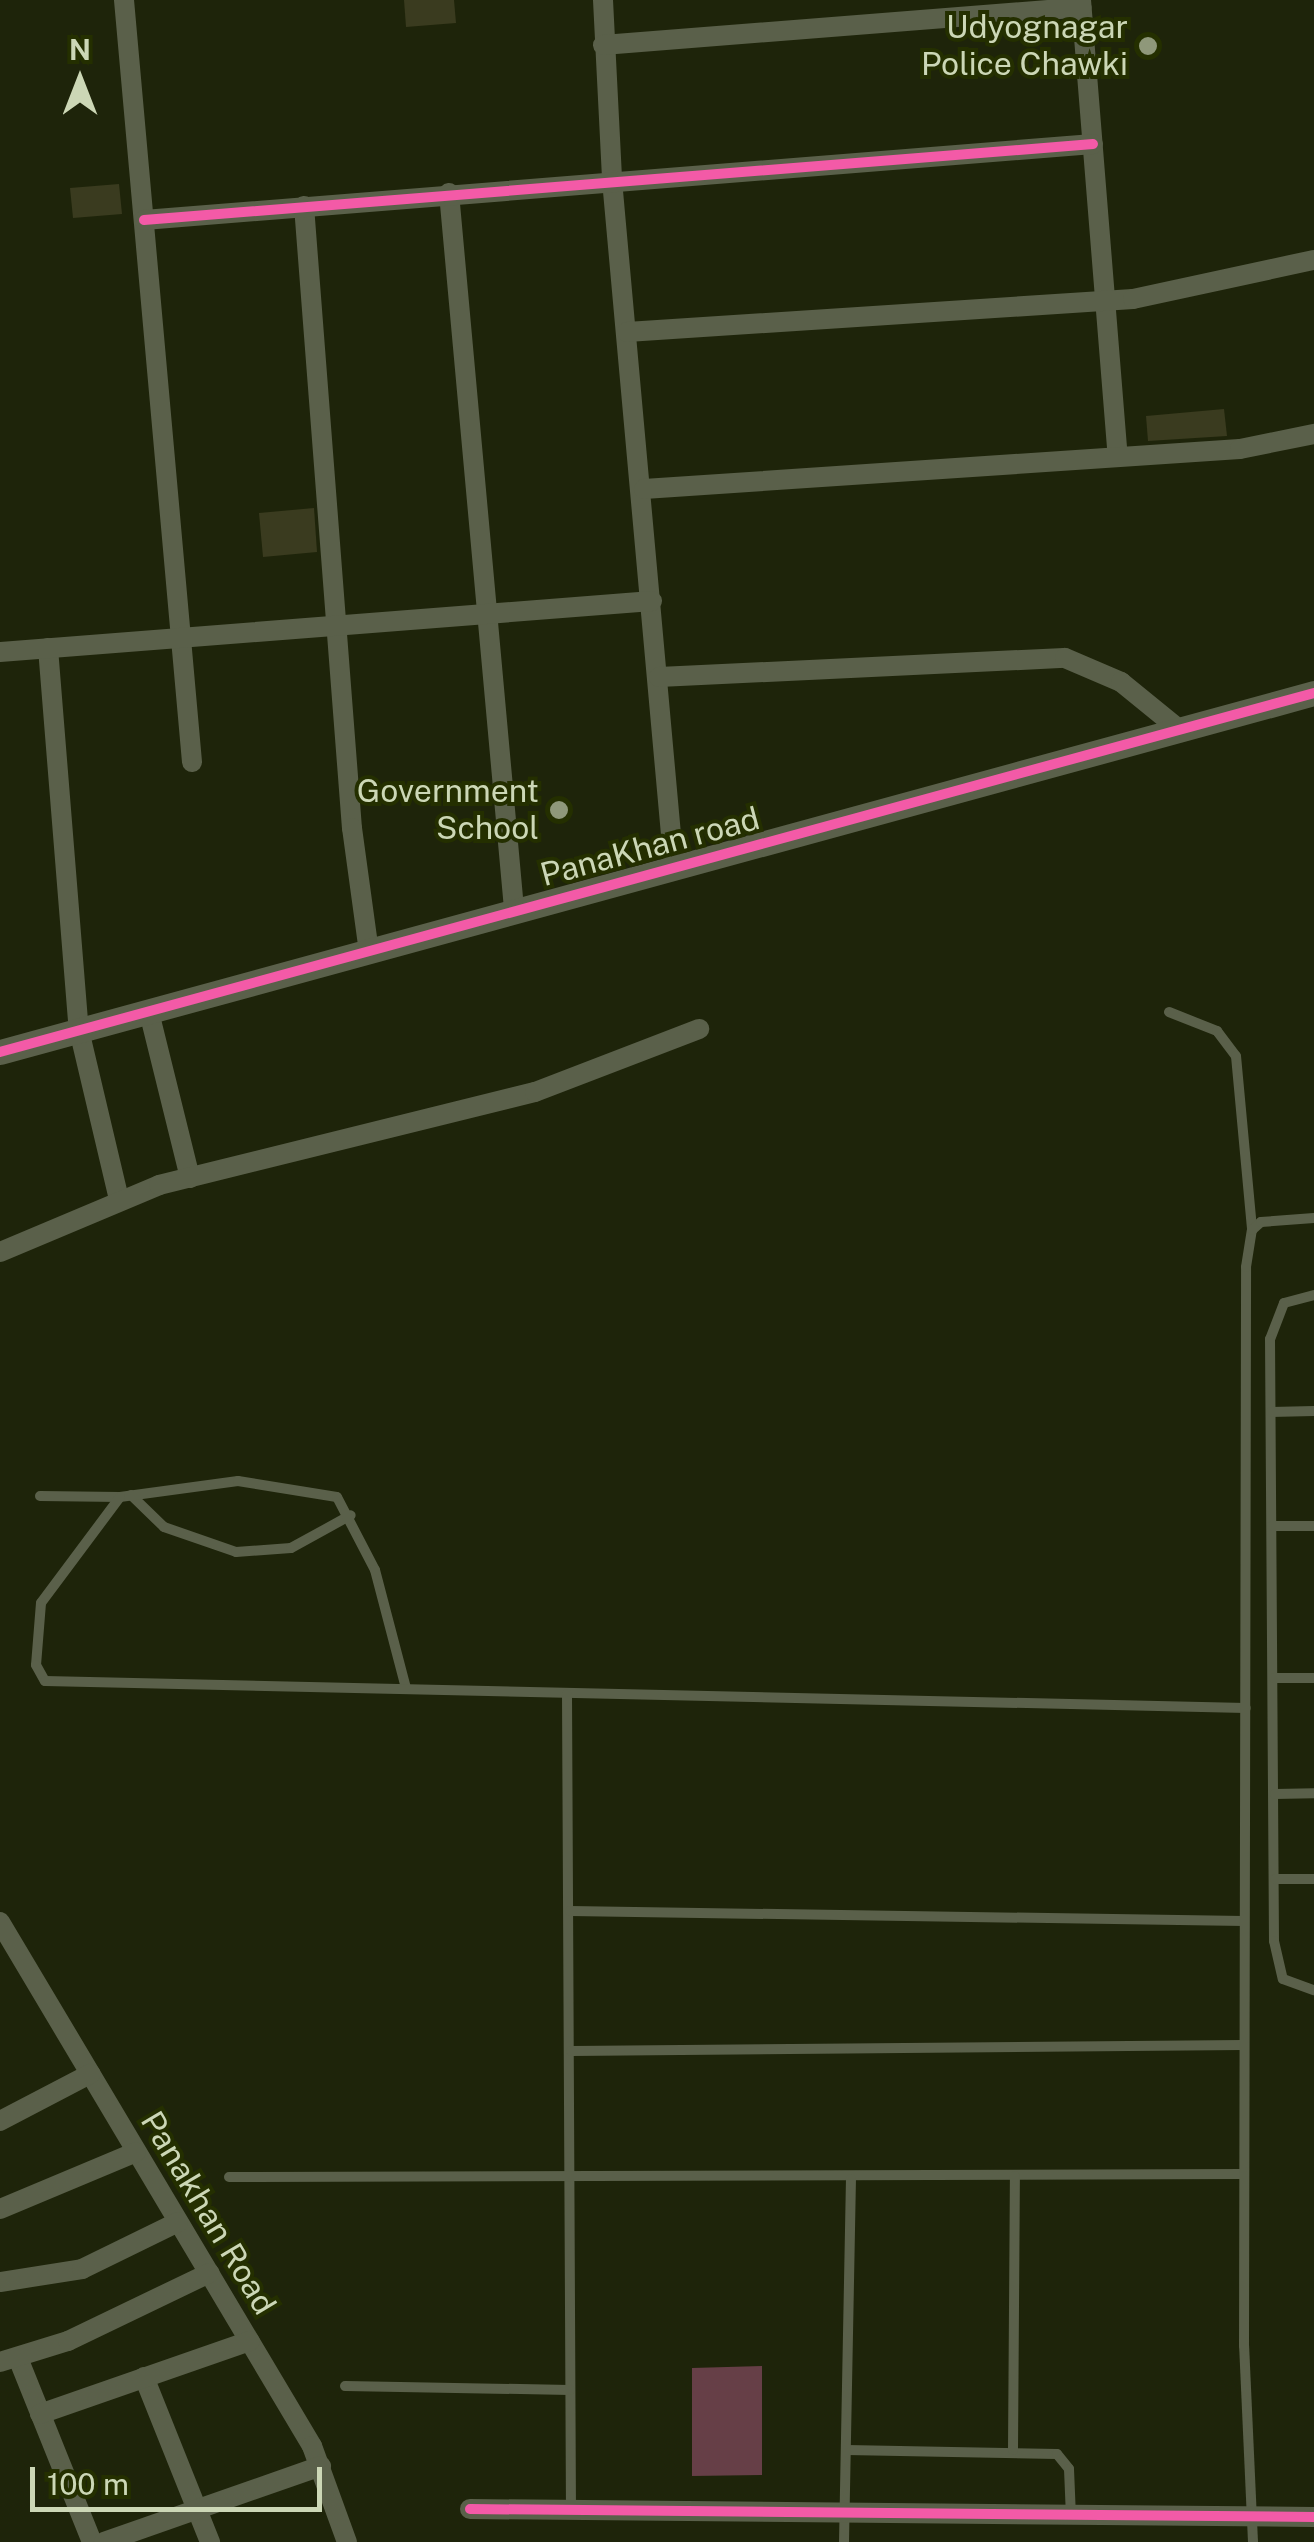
<!DOCTYPE html>
<style>
body{margin:0}
#map{position:relative;width:1314px;height:2542px;overflow:hidden;background:#1e240a;font-family:"Public Sans",sans-serif}
div>[style]{position:absolute}
[style*='--x']{left:calc(var(--x)*1px);top:calc(var(--y)*1px);width:calc(var(--w)*1px);rotate:calc(var(--a)*1deg)}
.green>*{inset:0;background:#663f47}
.building>*{inset:0;background:#3a3b1f}
.service>*{height:10px;margin:-5px;padding:0 5px;transform-origin:5px;border-radius:5px;background:#5a604a}
.minor>*{height:20px;margin:-10px;padding:0 10px;transform-origin:10px;border-radius:10px;background:#5a604a}
.tertiary>*{height:25px;margin:-12.5px;padding:0 12.5px;transform-origin:12.5px;border-radius:12.5px;background:#5a604a}
.cycleway>*{height:10px;margin:-5px;padding:0 5px;transform-origin:5px;border-radius:5px;background:#f35aa7}
.dots>*{width:28px;height:28px;translate:-50% -50%;box-sizing:border-box;border:5px solid #242f00;border-radius:50%}
span{translate:-50% -50%;white-space:nowrap;text-align:center;line-height:1.15;-webkit-text-stroke:8px #242f00;paint-order:stroke}
.poi-label{font-size:32px;color:#ccd7b6}
.right{translate:-100% -50%;text-align:right}
.street-label{font-size:32px;color:#ccd7b6}
.north{position:absolute;left:30px;top:30px;width:100px;height:100px;-webkit-text-stroke:8px #242f00;paint-order:stroke;rotate:0deg;font-size:28px;font-weight:700;line-height:40px;text-align:center;color:#ccd7b6}
.north::after{content:'';display:block;margin:auto;width:35px;height:45px;background:#ccd7b6;clip-path:polygon(50% 0,100% 100%,50% 72%,0 100%)}
.scale{position:absolute;left:30px;top:2467px;width:292px;height:45px;box-sizing:border-box;border:5px solid #ccd7b6;border-top:0;padding-left:12px;font-size:30px;line-height:35px;white-space:nowrap;color:#ccd7b6;-webkit-text-stroke:8px #242f00;paint-order:stroke}
</style>
<div id="map">
<div class="green">
<i style="clip-path:polygon(762px 2366px,762px 2475px,692px 2476px,692px 2368px)"></i>
</div>
<div class="building">
<i style="clip-path:polygon(404px 0,454px 0,456px 23px,406px 27px)"></i>
<i style="clip-path:polygon(119px 184px,122px 214px,73px 218px,70px 188px)"></i>
<i style="clip-path:polygon(1224px 409px,1227px 436px,1148px 441px,1146px 416px)"></i>
<i style="clip-path:polygon(314px 508px,317px 552px,263px 557px,259px 513px)"></i>
</div>
<div class="service">
<i style="--x:1169;--y:1012;--w:52;--a:21.6"></i>
<i style="--x:1217;--y:1031;--w:31;--a:53"></i>
<i style="--x:1236;--y:1056;--w:175;--a:84.7"></i>
<i style="--x:1314;--y:1295;--w:31;--a:165"></i>
<i style="--x:1284;--y:1303;--w:39;--a:111"></i>
<i style="--x:1270;--y:1339;--w:602;--a:89.62"></i>
<i style="--x:1274;--y:1941;--w:39;--a:77"></i>
<i style="--x:1283;--y:1979;--w:33;--a:20"></i>
<i style="--x:1271;--y:1412;--w:43;--a:-1.3"></i>
<i style="--x:131;--y:1495;--w:46;--a:44.1"></i>
<i style="--x:164;--y:1527;--w:76;--a:19.1"></i>
<i style="--x:236;--y:1552;--w:55;--a:-4.2"></i>
<i style="--x:291;--y:1548;--w:68;--a:-28.8"></i>
<i style="--x:40;--y:1496;--w:80;--a:0.7"></i>
<i style="--x:120;--y:1497;--w:119;--a:-7.7"></i>
<i style="--x:238;--y:1481;--w:100;--a:9.2"></i>
<i style="--x:337;--y:1497;--w:82;--a:62.5"></i>
<i style="--x:375;--y:1570;--w:122;--a:75.3"></i>
<i style="--x:120;--y:1497;--w:132;--a:126.7"></i>
<i style="--x:41;--y:1603;--w:62;--a:94.6"></i>
<i style="--x:36;--y:1665;--w:18;--a:61"></i>
<i style="--x:45;--y:1681;--w:1201;--a:1.29"></i>
<i style="--x:1272;--y:1526;--w:42;--a:0"></i>
<i style="--x:1274;--y:1678;--w:40;--a:0"></i>
<i style="--x:567;--y:1694;--w:815;--a:89.72"></i>
<i style="--x:1275;--y:1794;--w:39;--a:-1"></i>
<i style="--x:1275;--y:1879;--w:39;--a:0"></i>
<i style="--x:570;--y:1911;--w:674;--a:0.85"></i>
<i style="--x:571;--y:2051;--w:672;--a:-0.51"></i>
<i style="--x:229;--y:2177;--w:1015;--a:-0.17"></i>
<i style="--x:345;--y:2386;--w:225;--a:1"></i>
<i style="--x:847;--y:2450;--w:210;--a:1.1"></i>
<i style="--x:1057;--y:2454;--w:19;--a:51"></i>
<i style="--x:1069;--y:2469;--w:48;--a:87.6"></i>
<i style="--x:1013;--y:2450;--w:274;--a:-89.6"></i>
<i style="--x:844;--y:2542;--w:363;--a:-88.9"></i>
<i style="--x:1253;--y:2542;--w:196;--a:-92.6"></i>
<i style="--x:1244;--y:2346;--w:1079;--a:-89.89"></i>
<i style="--x:1246;--y:1267;--w:37;--a:-81"></i>
<i style="--x:1252;--y:1230;--w:12;--a:-42"></i>
<i style="--x:1261;--y:1222;--w:53;--a:-4.3"></i>
</div>
<div class="minor">
<i style="--x:124;--y:0;--w:765;--a:84.9"></i>
<i style="--x:603;--y:0;--w:180;--a:87.1"></i>
<i style="--x:612;--y:180;--w:691;--a:84.85"></i>
<i style="--x:1081;--y:0;--w:457;--a:85.4"></i>
<i style="--x:603;--y:45;--w:480;--a:-4.5"></i>
<i style="--x:449;--y:193;--w:718;--a:84.81"></i>
<i style="--x:304;--y:206;--w:624;--a:85.59"></i>
<i style="--x:352;--y:828;--w:125;--a:82.2"></i>
<i style="--x:144;--y:220;--w:952;--a:-4.58"></i>
<i style="--x:627;--y:332;--w:507;--a:-3.73"></i>
<i style="--x:1133;--y:299;--w:185;--a:-12.2"></i>
<i style="--x:644;--y:489;--w:597;--a:-3.84"></i>
<i style="--x:1240;--y:449;--w:76;--a:-11.5"></i>
<i style="--x:48;--y:648;--w:383;--a:85.4"></i>
<i style="--x:79;--y:1030;--w:174;--a:76.7"></i>
<i style="--x:0;--y:652;--w:654;--a:-4.47"></i>
<i style="--x:659;--y:677;--w:406;--a:-2.7"></i>
<i style="--x:1065;--y:658;--w:61;--a:23.2"></i>
<i style="--x:1121;--y:682;--w:76;--a:39.1"></i>
<i style="--x:149;--y:1012;--w:171;--a:76.1"></i>
<i style="--x:0;--y:1252;--w:173;--a:-22.8"></i>
<i style="--x:159;--y:1185;--w:387;--a:-13.9"></i>
<i style="--x:535;--y:1092;--w:176;--a:-21"></i>
<i style="--x:0;--y:1922;--w:610;--a:59.23"></i>
<i style="--x:312;--y:2446;--w:102;--a:70"></i>
<i style="--x:0;--y:2121;--w:102;--a:-27.6"></i>
<i style="--x:0;--y:2209;--w:147;--a:-22.7"></i>
<i style="--x:0;--y:2282;--w:83;--a:-9"></i>
<i style="--x:82;--y:2269;--w:107;--a:-26.1"></i>
<i style="--x:18;--y:2358;--w:198;--a:68.1"></i>
<i style="--x:0;--y:2362;--w:71;--a:-17.2"></i>
<i style="--x:68;--y:2341;--w:157;--a:-25.7"></i>
<i style="--x:144;--y:2377;--w:178;--a:68.2"></i>
<i style="--x:40;--y:2414;--w:222;--a:-19.2"></i>
<i style="--x:470;--y:2509;--w:844;--a:0.54"></i>
<i style="--x:104;--y:2542;--w:230;--a:-19.3"></i>
</div>
<div class="tertiary">
<i style="--x:0;--y:1052;--w:1362;--a:-15.28"></i>
</div>
<div class="cycleway">
<i style="--x:144;--y:220;--w:952;--a:-4.58"></i>
<i style="--x:0;--y:1052;--w:1362;--a:-15.28"></i>
<i style="--x:470;--y:2509;--w:844;--a:0.54"></i>
</div>
<div class="dots">
<i style="left:1148px;top:46px;background:#8f987a"></i>
<i style="left:559px;top:810px;background:#8f987a"></i>
</div>
<div class="poi-label">
<span class="right" style="left:1128px;top:46px">Udyognagar<br>Police Chawki</span>
<span class="right" style="left:539px;top:810px">Government<br>School</span>
</div>
<div class="street-label">
<span style="left:650px;top:847px;rotate:-15deg">PanaKhan road</span>
<span style="left:208px;top:2213px;rotate:59deg">Panakhan Road</span>
</div>
<div class="north">N</div>
<div class="scale">100 m</div>
</div>
